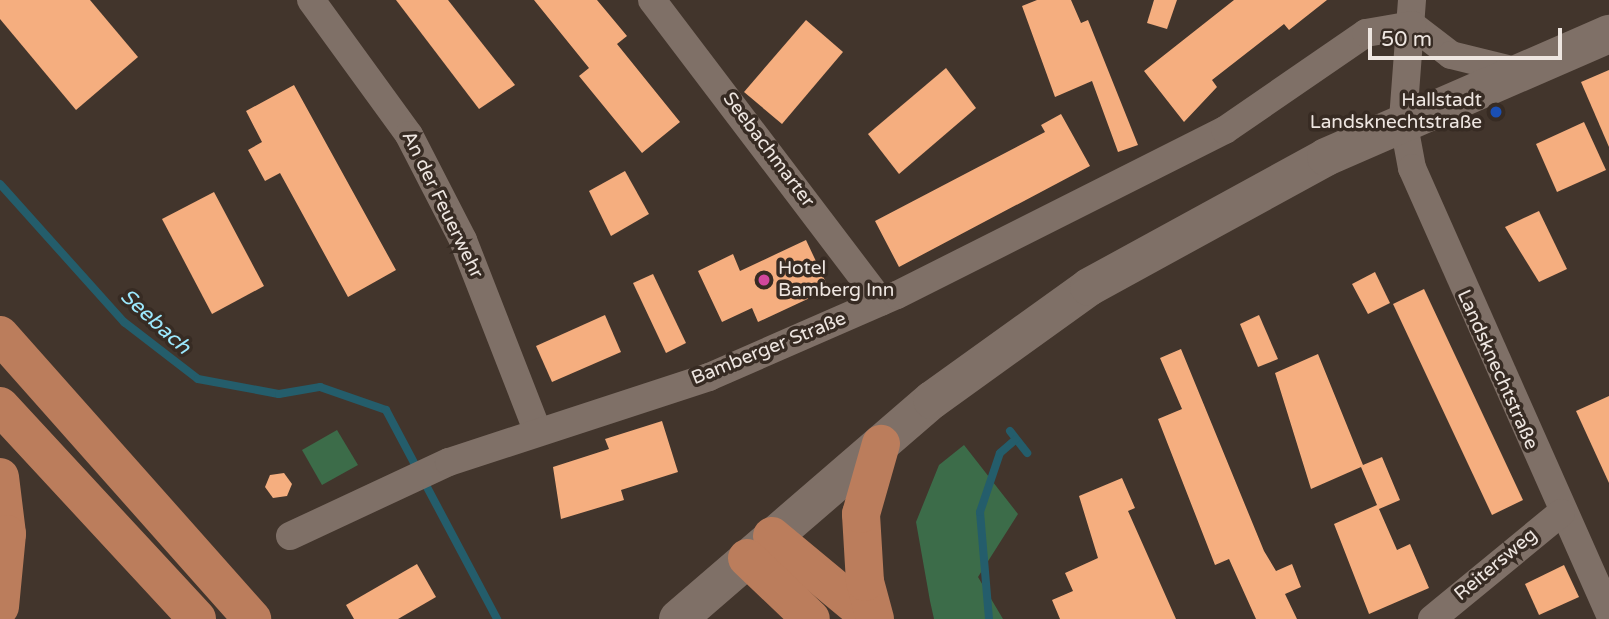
<!DOCTYPE html>
<meta charset="utf-8">
<style>
body{margin:0}
#map{position:relative;width:1609px;height:619px;overflow:hidden;background:#42352c;font-family:"Varela Round",sans-serif}
div>[style]{position:absolute}
[style*='--x']{left:calc(var(--x)*1px);top:calc(var(--y)*1px);width:calc(var(--w)*1px);rotate:calc(var(--a)*1deg)}
.green>*{inset:0;background:#3c6c49}
.stream>*{height:8px;margin:-4px;padding:0 4px;transform-origin:4px;border-radius:4px;background:#245d6b}
.building>*{inset:0;background:#f5ae7f}
.street>*{height:28px;margin:-14px;padding:0 14px;transform-origin:14px;border-radius:14px;background:#7f7067}
.secondary>*{height:38px;margin:-19px;padding:0 19px;transform-origin:19px;border-radius:19px;background:#7f7067}
.highway>*{height:38px;margin:-19px;padding:0 19px;transform-origin:19px;border-radius:19px;background:#bb7d5c}
.dots>*{width:19px;height:19px;translate:-50% -50%;box-sizing:border-box;border:4px solid #372b23;border-radius:50%}
span{translate:-50% -50%;white-space:nowrap;text-align:center;line-height:1.15;-webkit-text-stroke:7px #372b23;paint-order:stroke}
.poi-label{font-size:19px;color:#eee6e1}
.right{translate:-100% -50%;text-align:right}
.left{translate:0 -50%;text-align:left}
.street-label{font-size:19px;color:#eee6e1}
.water-label{font-size:21px;color:#9ce9fe;font-style:italic}
.scale{position:absolute;left:1368px;top:28px;width:194px;height:32px;box-sizing:border-box;border:4px solid #eee6e1;border-top:0;padding-left:9px;font-size:21px;line-height:24px;white-space:nowrap;color:#eee6e1;-webkit-text-stroke:5px #372b23;paint-order:stroke}
</style>
<div id="map">
<div class="green">
<i style="clip-path:polygon(337px 430px,358px 465px,322px 485px,302px 450px)"></i>
<i style="clip-path:polygon(964px 445px,1018px 514px,978px 577px,1003px 619px,934px 619px,930px 601px,916px 522px,939px 465px)"></i>
</div>
<div class="stream">
<i style="--x:0;--y:184;--w:186;--a:48.1"></i>
<i style="--x:124;--y:322;--w:93;--a:37.6"></i>
<i style="--x:198;--y:379;--w:82;--a:10.5"></i>
<i style="--x:279;--y:394;--w:42;--a:-9.7"></i>
<i style="--x:320;--y:387;--w:70;--a:19.2"></i>
<i style="--x:386;--y:410;--w:237;--a:62"></i>
<i style="--x:1010;--y:431;--w:28;--a:52"></i>
<i style="--x:989;--y:619;--w:107;--a:-94.8"></i>
<i style="--x:980;--y:512;--w:62;--a:-71.3"></i>
<i style="--x:1000;--y:453;--w:21;--a:-41"></i>
</div>
<div class="building">
<i style="clip-path:polygon(0 0,90px 0,138px 57px,76px 110px,0 19px)"></i>
<i style="clip-path:polygon(396px 0,448px 0,515px 85px,479px 109px)"></i>
<i style="clip-path:polygon(534px 0,597px 0,627px 36px,617px 44px,680px 122px,642px 153px,579px 76px,589px 68px)"></i>
<i style="clip-path:polygon(1037px 0,1071px 0,1081px 23px,1088px 20px,1138px 145px,1118px 152px,1092px 81px,1055px 97px,1022px 6px)"></i>
<i style="clip-path:polygon(1154px 0,1177px 0,1167px 29px,1147px 23px)"></i>
<i style="clip-path:polygon(1234px 0,1327px 0,1289px 30px,1284px 24px,1212px 80px,1217px 87px,1184px 122px,1144px 71px)"></i>
<i style="clip-path:polygon(806px 20px,843px 52px,782px 124px,744px 92px)"></i>
<i style="clip-path:polygon(946px 68px,976px 108px,899px 174px,868px 134px)"></i>
<i style="clip-path:polygon(1609px 70px,1609px 147px,1581px 82px)"></i>
<i style="clip-path:polygon(294px 85px,396px 270px,348px 297px,280px 173px,265px 181px,248px 150px,262px 142px,246px 111px)"></i>
<i style="clip-path:polygon(1061px 114px,1090px 166px,899px 267px,875px 221px,1045px 132px,1041px 125px)"></i>
<i style="clip-path:polygon(1584px 122px,1606px 170px,1557px 192px,1536px 144px)"></i>
<i style="clip-path:polygon(625px 171px,649px 214px,611px 236px,589px 191px)"></i>
<i style="clip-path:polygon(214px 192px,264px 286px,212px 314px,162px 219px)"></i>
<i style="clip-path:polygon(1539px 211px,1567px 269px,1539px 282px,1505px 227px)"></i>
<i style="clip-path:polygon(806px 240px,829px 289px,758px 322px,752px 308px,722px 322px,698px 271px,733px 254px,740px 271px)"></i>
<i style="clip-path:polygon(1375px 272px,1390px 303px,1368px 314px,1352px 284px)"></i>
<i style="clip-path:polygon(653px 274px,686px 343px,666px 353px,633px 283px)"></i>
<i style="clip-path:polygon(1424px 289px,1523px 500px,1492px 515px,1393px 304px)"></i>
<i style="clip-path:polygon(605px 315px,621px 352px,552px 382px,536px 346px)"></i>
<i style="clip-path:polygon(1259px 315px,1278px 359px,1258px 367px,1240px 324px)"></i>
<i style="clip-path:polygon(1181px 349px,1264px 551px,1276px 571px,1292px 564px,1301px 587px,1285px 594px,1297px 619px,1256px 619px,1229px 559px,1215px 565px,1158px 419px,1182px 409px,1160px 358px)"></i>
<i style="clip-path:polygon(1318px 354px,1363px 465px,1382px 457px,1400px 500px,1379px 509px,1397px 550px,1410px 544px,1429px 588px,1369px 614px,1334px 524px,1377px 505px,1361px 467px,1311px 489px,1275px 373px)"></i>
<i style="clip-path:polygon(1609px 396px,1609px 483px,1576px 411px)"></i>
<i style="clip-path:polygon(662px 421px,678px 472px,621px 490px,624px 500px,561px 519px,553px 467px,609px 449px,605px 439px)"></i>
<i style="clip-path:polygon(284px 473px,292px 484px,287px 496px,273px 498px,265px 487px,270px 475px)"></i>
<i style="clip-path:polygon(1122px 478px,1135px 508px,1128px 511px,1176px 619px,1060px 619px,1052px 600px,1073px 591px,1065px 573px,1098px 558px,1079px 496px)"></i>
<i style="clip-path:polygon(417px 564px,436px 597px,398px 619px,354px 619px,346px 605px)"></i>
<i style="clip-path:polygon(1564px 565px,1579px 597px,1539px 615px,1525px 584px)"></i>
</div>
<div class="street">
<i style="--x:311;--y:0;--w:167;--a:54"></i>
<i style="--x:409;--y:135;--w:118;--a:62.8"></i>
<i style="--x:463;--y:240;--w:204;--a:68.7"></i>
<i style="--x:652;--y:0;--w:379;--a:52.8"></i>
<i style="--x:1412;--y:0;--w:120;--a:94.3"></i>
<i style="--x:1403;--y:120;--w:49;--a:79.4"></i>
<i style="--x:1412;--y:168;--w:487;--a:66.1"></i>
<i style="--x:1412;--y:25;--w:49;--a:37.6"></i>
<i style="--x:1451;--y:55;--w:67;--a:13.8"></i>
<i style="--x:290;--y:536;--w:175;--a:-25"></i>
<i style="--x:449;--y:462;--w:274;--a:-18.1"></i>
<i style="--x:709;--y:377;--w:205;--a:-23.6"></i>
<i style="--x:897;--y:295;--w:367;--a:-26.7"></i>
<i style="--x:1225;--y:130;--w:171;--a:-34.5"></i>
<i style="--x:1366;--y:33;--w:47;--a:-9.9"></i>
<i style="--x:1432;--y:619;--w:167;--a:-39.4"></i>
</div>
<div class="secondary">
<i style="--x:678;--y:619;--w:335;--a:-40.8"></i>
<i style="--x:932;--y:400;--w:193;--a:-35.7"></i>
<i style="--x:1089;--y:287;--w:270;--a:-28.7"></i>
<i style="--x:1326;--y:157;--w:309;--a:-23.5"></i>
</div>
<div class="highway">
<i style="--x:0;--y:335;--w:380;--a:48.4"></i>
<i style="--x:0;--y:406;--w:290;--a:47.2"></i>
<i style="--x:0;--y:477;--w:57;--a:83"></i>
<i style="--x:7;--y:534;--w:73;--a:95.5"></i>
<i style="--x:772;--y:536;--w:130;--a:39.7"></i>
<i style="--x:747;--y:558;--w:88;--a:43.6"></i>
<i style="--x:875;--y:619;--w:38;--a:-105"></i>
<i style="--x:865;--y:582;--w:68;--a:-93.4"></i>
<i style="--x:861;--y:514;--w:73;--a:-74.1"></i>
</div>
<div class="dots">
<i style="left:1496px;top:112px;background:#1a4fb4"></i>
<i style="left:764px;top:280px;background:#d1479c"></i>
</div>
<div class="poi-label">
<span class="right" style="left:1482px;top:112px">Hallstadt<br>Landsknechtstraße</span>
<span class="left" style="left:778px;top:280px">Hotel<br>Bamberg Inn</span>
</div>
<div class="street-label">
<span style="left:768px;top:150px;rotate:53deg">Seebachmarter</span>
<span style="left:442px;top:205px;rotate:64deg">An der Feuerwehr</span>
<span style="left:769px;top:349px;rotate:-22deg">Bamberger Straße</span>
<span style="left:1497px;top:370px;rotate:66deg">Landsknechtstraße</span>
<span style="left:1496px;top:565px;rotate:-40deg">Reitersweg</span>
</div>
<div class="water-label">
<span style="left:155px;top:322px;rotate:42deg">Seebach</span>
</div>
<div class="scale">50 m</div>
</div>
